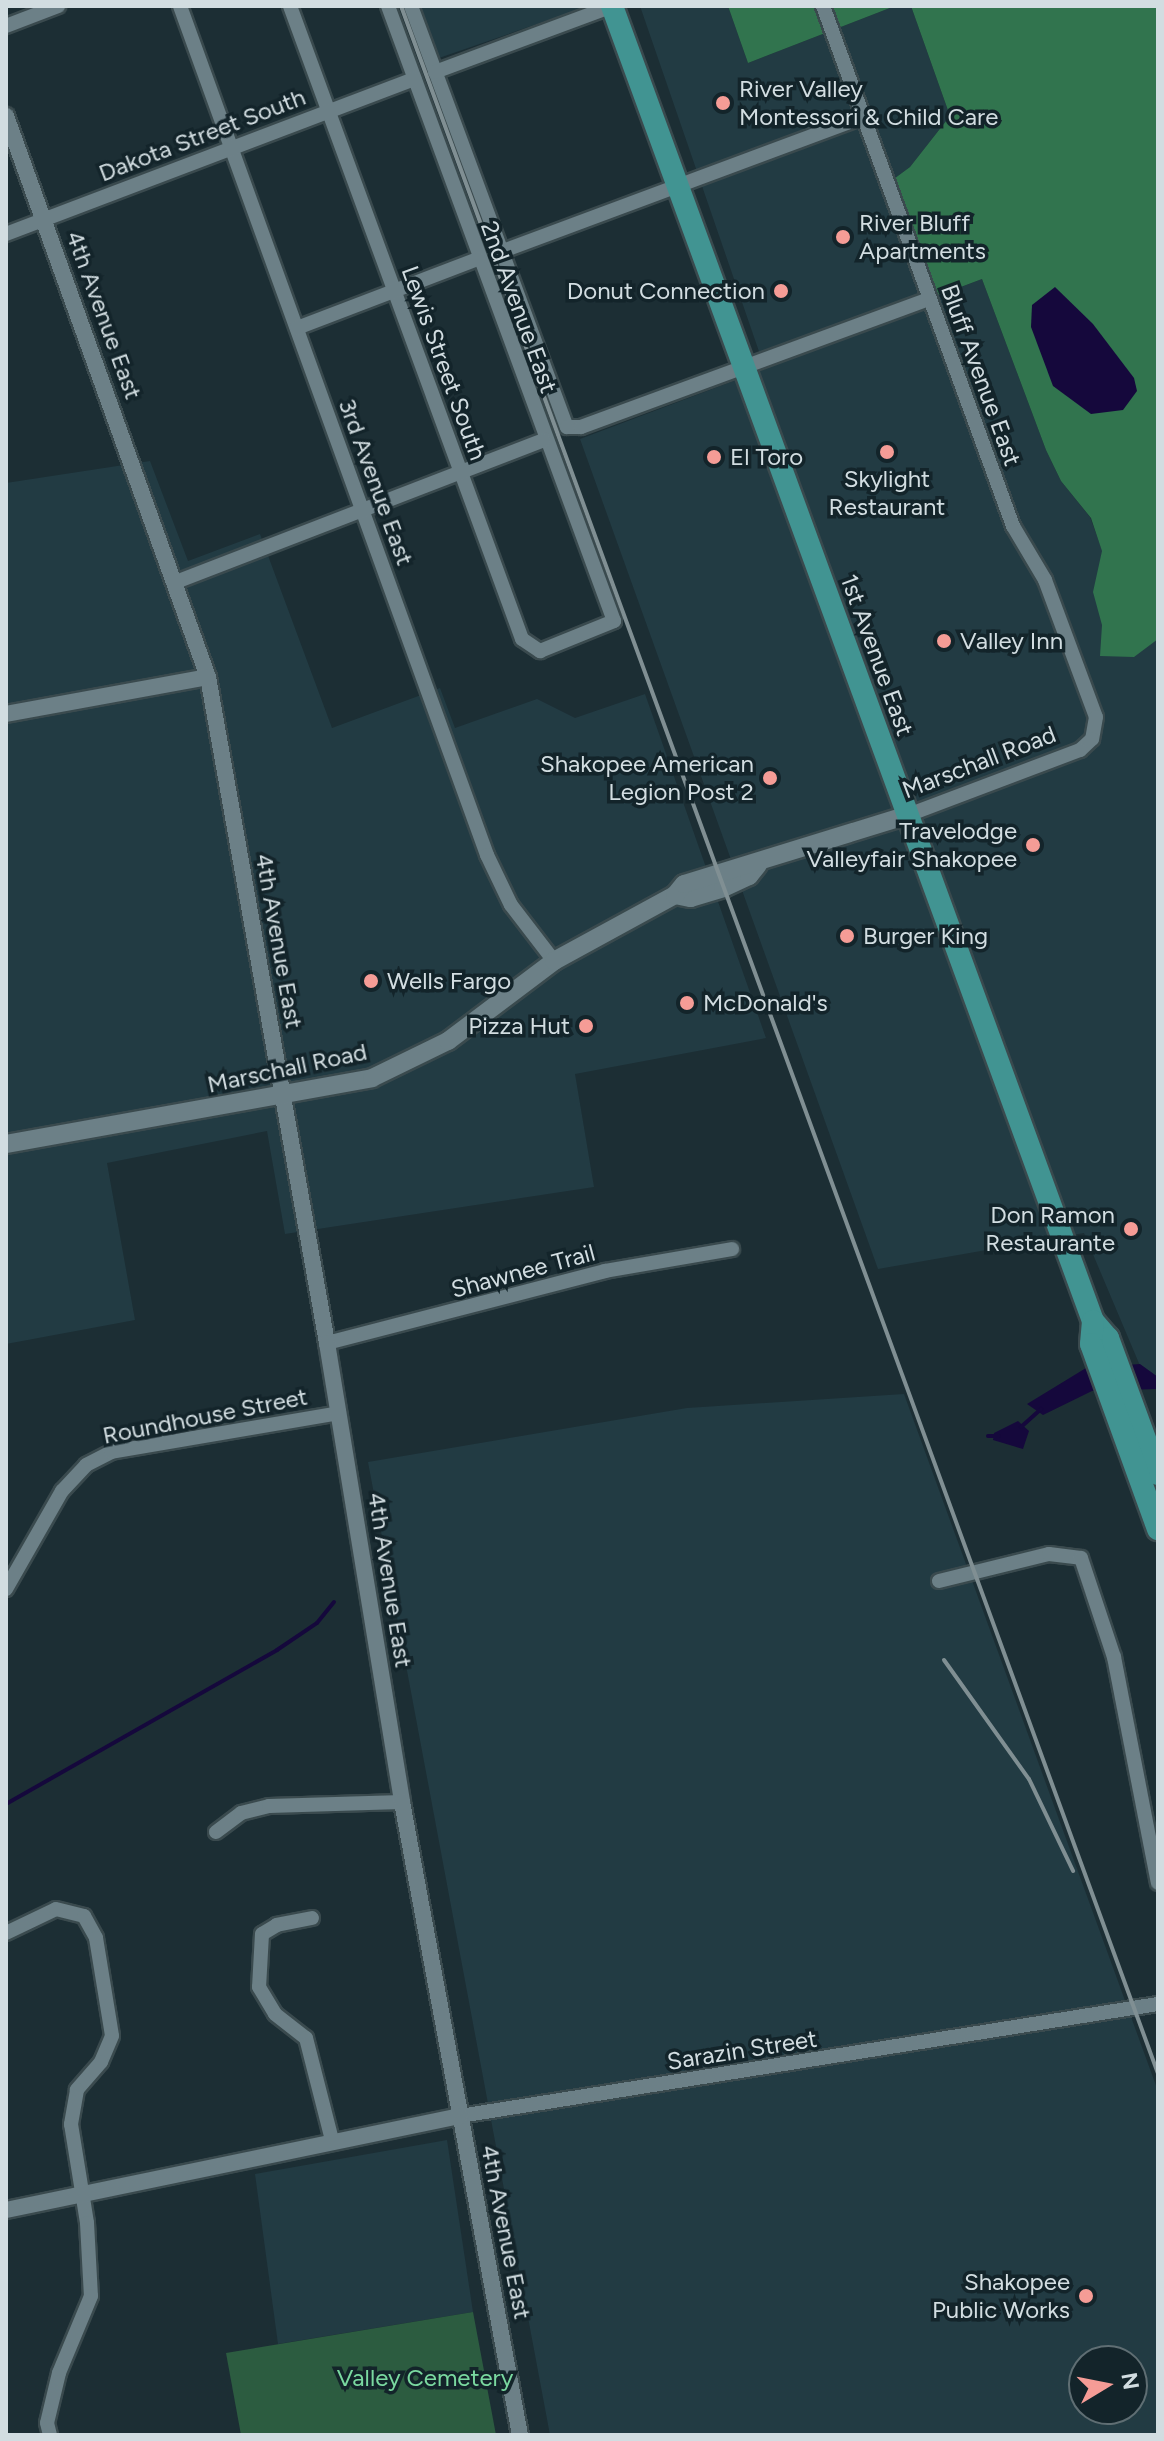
<!DOCTYPE html>
<style>
body{margin:0}
#map{position:relative;width:1164px;height:2441px;overflow:hidden;background:#1c2e34;font-family:Figtree,sans-serif}
div>[style]{position:absolute}
[style*='--x']{left:calc(var(--x)*1px);top:calc(var(--y)*1px);width:calc(var(--w)*1px);rotate:calc(var(--a)*1deg)}
.built>*{inset:0;background:#223b43}
.green>*{inset:0;background:#2c5c40}
.forest>*{inset:0;background:#31744e}
.water>*{inset:0;background:#15083c}
.stream>*{height:4px;margin:-2px;padding:0 2px;transform-origin:2px;border-radius:2px;background:#15083c}
.roads{filter:drop-shadow(2px 0 #3a4a4e) drop-shadow(-2px 0 #3a4a4e) drop-shadow(0 2px #3a4a4e) drop-shadow(0 -2px #3a4a4e)}
.minor>*{height:14px;margin:-7px;padding:0 7px;transform-origin:7px;border-radius:7px;background:#6c8087}
.tertiary>*{height:16px;margin:-8px;padding:0 8px;transform-origin:8px;border-radius:8px;background:#6c8087}
.secondary>*{height:18px;margin:-9px;padding:0 9px;transform-origin:9px;border-radius:9px;background:#6c8087}
.primary>*{height:22px;margin:-11px;padding:0 11px;transform-origin:11px;border-radius:11px;background:#419492}
.rail>*{height:4px;margin:-2px;padding:0 2px;transform-origin:2px;border-radius:2px;background:#808f93}
.dots>*{width:22px;height:22px;translate:-50% -50%;box-sizing:border-box;border:4px solid #13242a;border-radius:50%}
span{translate:-50% -50%;white-space:nowrap;text-align:center;line-height:1.15;-webkit-text-stroke:7px #13242a;paint-order:stroke}
.poi-label{font-size:24px;color:#d2dde1}
.left{translate:0 -50%;text-align:left}
.right{translate:-100% -50%;text-align:right}
.street-label{font-size:24px;color:#d2dde1}
.park-label{font-size:24px;color:#7ad9a0}
.frame{position:absolute;inset:0;border:8px solid #d2dde1;pointer-events:none}
.north{position:absolute;left:1068px;top:2345px;width:80px;height:80px;box-sizing:border-box;background:#13242a;border:2px solid #5f6e73;border-radius:50%;rotate:80deg;font-size:22px;font-weight:700;line-height:32px;text-align:center;color:#d2dde1}
.north::after{content:'';display:block;margin:auto;width:28px;height:36px;background:#f59c96;clip-path:polygon(50% 0,100% 100%,50% 72%,0 100%)}
</style>
<div id="map">
<div class="built">
<i style="clip-path:polygon(419px 6px,589px 6px,439px 58px)"></i>
<i style="clip-path:polygon(640px 6px,728px 6px,748px 63px,895px 6px,911px 6px,950px 116px,910px 167px,887px 184px,930px 299px,982px 279px,1046px 450px,1061px 481px,1090px 517px,1123px 607px,1158px 625px,1158px 1388px,1149px 1387px,1084px 1233px,878px 1269px,580px 439px,765px 369px)"></i>
<i style="clip-path:polygon(150px 461px,188px 561px,260px 534px,332px 728px,440px 688px,455px 728px,537px 699px,575px 718px,645px 694px,766px 1038px,575px 1074px,594px 1187px,285px 1234px,267px 1131px,107px 1163px,135px 1320px,6px 1344px,6px 483px)"></i>
<i style="clip-path:polygon(evenodd,904px 1394px,1158px 2091px,1158px 2435px,550px 2435px,368px 1462px,687px 1408px,904px 1394px,1084px 2361px,1132px 2361px,1132px 2409px,1084px 2409px,1084px 2361px)"></i>
<i style="clip-path:polygon(447px 2140px,473px 2312px,278px 2344px,255px 2174px)"></i>
</div>
<div class="green">
<i style="clip-path:polygon(473px 2312px,496px 2435px,241px 2435px,226px 2353px)"></i>
</div>
<div class="forest">
<i style="clip-path:polygon(728px 6px,895px 6px,748px 63px)"></i>
<i style="clip-path:polygon(911px 6px,1158px 6px,1158px 639px,1134px 657px,1100px 656px,1102px 625px,1093px 592px,1102px 551px,1091px 518px,1061px 481px,1046px 450px,982px 279px,929px 299px,887px 184px,910px 167px,950px 116px)"></i>
</div>
<div class="water">
<i style="clip-path:polygon(1055px 287px,1093px 324px,1134px 378px,1137px 391px,1123px 410px,1091px 414px,1053px 386px,1031px 327px,1032px 305px)"></i>
<i style="clip-path:polygon(1140px 1364px,1158px 1377px,1158px 1389px,1092px 1391px,1043px 1415px,1027px 1404px,1086px 1368px)"></i>
<i style="clip-path:polygon(1018px 1421px,1029px 1431px,1023px 1449px,993px 1440px,994px 1433px)"></i>
</div>
<div class="stream">
<i style="--x:1021;--y:1427;--w:27;--a:-42"></i>
<i style="--x:988;--y:1436;--w:11;--a:0"></i>
<i style="--x:6;--y:1804;--w:312;--a:-29.6"></i>
<i style="--x:277;--y:1650;--w:48;--a:-34"></i>
<i style="--x:317;--y:1623;--w:27;--a:-51"></i>
</div>
<div class="roads">
<div class="minor">
<i style="--x:180;--y:6;--w:903;--a:70.12"></i>
<i style="--x:487;--y:855;--w:55;--a:64.4"></i>
<i style="--x:511;--y:905;--w:71;--a:52.5"></i>
<i style="--x:290;--y:6;--w:674;--a:69.87"></i>
<i style="--x:522;--y:639;--w:22;--a:34"></i>
<i style="--x:540;--y:651;--w:80;--a:-22.1"></i>
<i style="--x:614;--y:621;--w:655;--a:-110.18"></i>
<i style="--x:411;--y:6;--w:449;--a:69.7"></i>
<i style="--x:567;--y:427;--w:14;--a:0"></i>
<i style="--x:581;--y:427;--w:371;--a:-20.2"></i>
<i style="--x:823;--y:6;--w:554;--a:69.93"></i>
<i style="--x:1013;--y:526;--w:63;--a:59.3"></i>
<i style="--x:1045;--y:580;--w:146;--a:69.6"></i>
<i style="--x:1096;--y:717;--w:22;--a:100"></i>
<i style="--x:1092;--y:739;--w:16;--a:137"></i>
<i style="--x:1080;--y:750;--w:184;--a:159.3"></i>
<i style="--x:6;--y:26;--w:56;--a:-21"></i>
<i style="--x:435;--y:72;--w:189;--a:-20.4"></i>
<i style="--x:6;--y:234;--w:437;--a:-20.8"></i>
<i style="--x:500;--y:252;--w:387;--a:-20.4"></i>
<i style="--x:297;--y:328;--w:194;--a:-20.9"></i>
<i style="--x:176;--y:582;--w:394;--a:-21.1"></i>
<i style="--x:327;--y:1343;--w:287;--a:-14.5"></i>
<i style="--x:605;--y:1271;--w:129;--a:-9.8"></i>
<i style="--x:939;--y:1581;--w:113;--a:-13.8"></i>
<i style="--x:1049;--y:1554;--w:32;--a:7"></i>
<i style="--x:1081;--y:1558;--w:104;--a:71.6"></i>
<i style="--x:1114;--y:1657;--w:230;--a:79"></i>
<i style="--x:6;--y:1589;--w:113;--a:-60.3"></i>
<i style="--x:62;--y:1491;--w:35;--a:-47"></i>
<i style="--x:86;--y:1465;--w:28;--a:-27"></i>
<i style="--x:111;--y:1452;--w:230;--a:-9.7"></i>
<i style="--x:216;--y:1832;--w:31;--a:-37"></i>
<i style="--x:241;--y:1813;--w:29;--a:-14"></i>
<i style="--x:269;--y:1806;--w:133;--a:-1.7"></i>
<i style="--x:312;--y:1918;--w:36;--a:169"></i>
<i style="--x:277;--y:1925;--w:17;--a:149"></i>
<i style="--x:262;--y:1934;--w:53;--a:93.2"></i>
<i style="--x:259;--y:1987;--w:31;--a:59"></i>
<i style="--x:275;--y:2014;--w:39;--a:38"></i>
<i style="--x:306;--y:2038;--w:105;--a:75.7"></i>
<i style="--x:6;--y:1933;--w:55;--a:-25.6"></i>
<i style="--x:56;--y:1909;--w:29;--a:14"></i>
<i style="--x:84;--y:1916;--w:25;--a:61"></i>
<i style="--x:96;--y:1938;--w:99;--a:80.7"></i>
<i style="--x:112;--y:2036;--w:28;--a:113"></i>
<i style="--x:101;--y:2062;--w:37;--a:131"></i>
<i style="--x:77;--y:2090;--w:35;--a:100"></i>
<i style="--x:71;--y:2124;--w:100;--a:80.8"></i>
<i style="--x:87;--y:2223;--w:73;--a:86.9"></i>
<i style="--x:91;--y:2296;--w:83;--a:112.6"></i>
<i style="--x:59;--y:2373;--w:51;--a:103.5"></i>
<i style="--x:47;--y:2423;--w:12;--a:76"></i>
<i style="--x:460;--y:2116;--w:707;--a:-9.12"></i>
</div>
<div class="tertiary">
<i style="--x:6;--y:116;--w:596;--a:70.2"></i>
<i style="--x:208;--y:677;--w:677;--a:79.87"></i>
<i style="--x:327;--y:1343;--w:465;--a:80.7"></i>
<i style="--x:402;--y:1802;--w:644;--a:79.44"></i>
<i style="--x:6;--y:714;--w:205;--a:-10.4"></i>
<i style="--x:6;--y:2210;--w:464;--a:-11.7"></i>
</div>
<div class="secondary">
<i style="--x:675;--y:895;--w:16;--a:11"></i>
<i style="--x:691;--y:898;--w:34;--a:-17"></i>
<i style="--x:723;--y:888;--w:29;--a:-25"></i>
<i style="--x:749;--y:876;--w:14;--a:-51"></i>
<i style="--x:6;--y:1144;--w:372;--a:-10.2"></i>
<i style="--x:372;--y:1078;--w:85;--a:-26"></i>
<i style="--x:448;--y:1041;--w:133;--a:-37"></i>
<i style="--x:554;--y:961;--w:138;--a:-28.6"></i>
<i style="--x:675;--y:895;--w:14;--a:-51"></i>
<i style="--x:684;--y:884;--w:234;--a:-17.1"></i>
</div>
<div class="primary">
<i style="--x:612;--y:6;--w:1400;--a:69.91"></i>
<i style="--x:1093;--y:1321;--w:23;--a:49"></i>
<i style="--x:1108;--y:1338;--w:145;--a:69.8"></i>
<i style="--x:1093;--y:1321;--w:23;--a:95"></i>
<i style="--x:1091;--y:1344;--w:197;--a:70.1"></i>
</div>
</div>
<div class="rail">
<i style="--x:401;--y:6;--w:2202;--a:69.89"></i>
<i style="--x:944;--y:1660;--w:146;--a:54.5"></i>
<i style="--x:1029;--y:1779;--w:102;--a:64.4"></i>
</div>
<div class="dots">
<i style="left:723px;top:103px;background:#f59c96"></i>
<i style="left:843px;top:237px;background:#f59c96"></i>
<i style="left:781px;top:291px;background:#f59c96"></i>
<i style="left:887px;top:452px;background:#f59c96"></i>
<i style="left:714px;top:457px;background:#f59c96"></i>
<i style="left:944px;top:641px;background:#f59c96"></i>
<i style="left:770px;top:778px;background:#f59c96"></i>
<i style="left:1033px;top:845px;background:#f59c96"></i>
<i style="left:847px;top:936px;background:#f59c96"></i>
<i style="left:371px;top:981px;background:#f59c96"></i>
<i style="left:687px;top:1003px;background:#f59c96"></i>
<i style="left:586px;top:1026px;background:#f59c96"></i>
<i style="left:1131px;top:1229px;background:#f59c96"></i>
<i style="left:1086px;top:2296px;background:#f59c96"></i>
</div>
<div class="poi-label">
<span class="left" style="left:739px;top:103px">River Valley<br>Montessori &amp; Child Care</span>
<span class="left" style="left:859px;top:237px">River Bluff<br>Apartments</span>
<span class="right" style="left:765px;top:291px">Donut Connection</span>
<span class="left" style="left:730px;top:457px">El Toro</span>
<span style="left:887px;top:493px">Skylight<br>Restaurant</span>
<span class="left" style="left:960px;top:641px">Valley Inn</span>
<span class="right" style="left:754px;top:778px">Shakopee American<br>Legion Post 2</span>
<span class="right" style="left:1017px;top:845px">Travelodge<br>Valleyfair Shakopee</span>
<span class="left" style="left:863px;top:936px">Burger King</span>
<span class="left" style="left:387px;top:981px">Wells Fargo</span>
<span class="left" style="left:703px;top:1003px">McDonald's</span>
<span class="right" style="left:570px;top:1026px">Pizza Hut</span>
<span class="right" style="left:1115px;top:1229px">Don Ramon<br>Restaurante</span>
<span class="right" style="left:1070px;top:2296px">Shakopee<br>Public Works</span>
</div>
<div class="street-label">
<span style="left:202px;top:135px;rotate:-21deg">Dakota Street South</span>
<span style="left:519px;top:307px;rotate:70deg">2nd Avenue East</span>
<span style="left:104px;top:315px;rotate:70deg">4th Avenue East</span>
<span style="left:444px;top:363px;rotate:70deg">Lewis Street South</span>
<span style="left:981px;top:375px;rotate:70deg">Bluff Avenue East</span>
<span style="left:376px;top:482px;rotate:70deg">3rd Avenue East</span>
<span style="left:877px;top:655px;rotate:70deg">1st Avenue East</span>
<span style="left:979px;top:762px;rotate:-21deg">Marschall Road</span>
<span style="left:279px;top:941px;rotate:80deg">4th Avenue East</span>
<span style="left:287px;top:1068px;rotate:-12deg">Marschall Road</span>
<span style="left:523px;top:1271px;rotate:-15deg">Shawnee Trail</span>
<span style="left:205px;top:1416px;rotate:-11deg">Roundhouse Street</span>
<span style="left:390px;top:1580px;rotate:81deg">4th Avenue East</span>
<span style="left:742px;top:2050px;rotate:-9deg">Sarazin Street</span>
<span style="left:506px;top:2232px;rotate:79deg">4th Avenue East</span>
</div>
<div class="park-label">
<span style="left:425px;top:2378px">Valley Cemetery</span>
</div>
<div class="frame"></div>
<div class="north">N</div>
</div>
